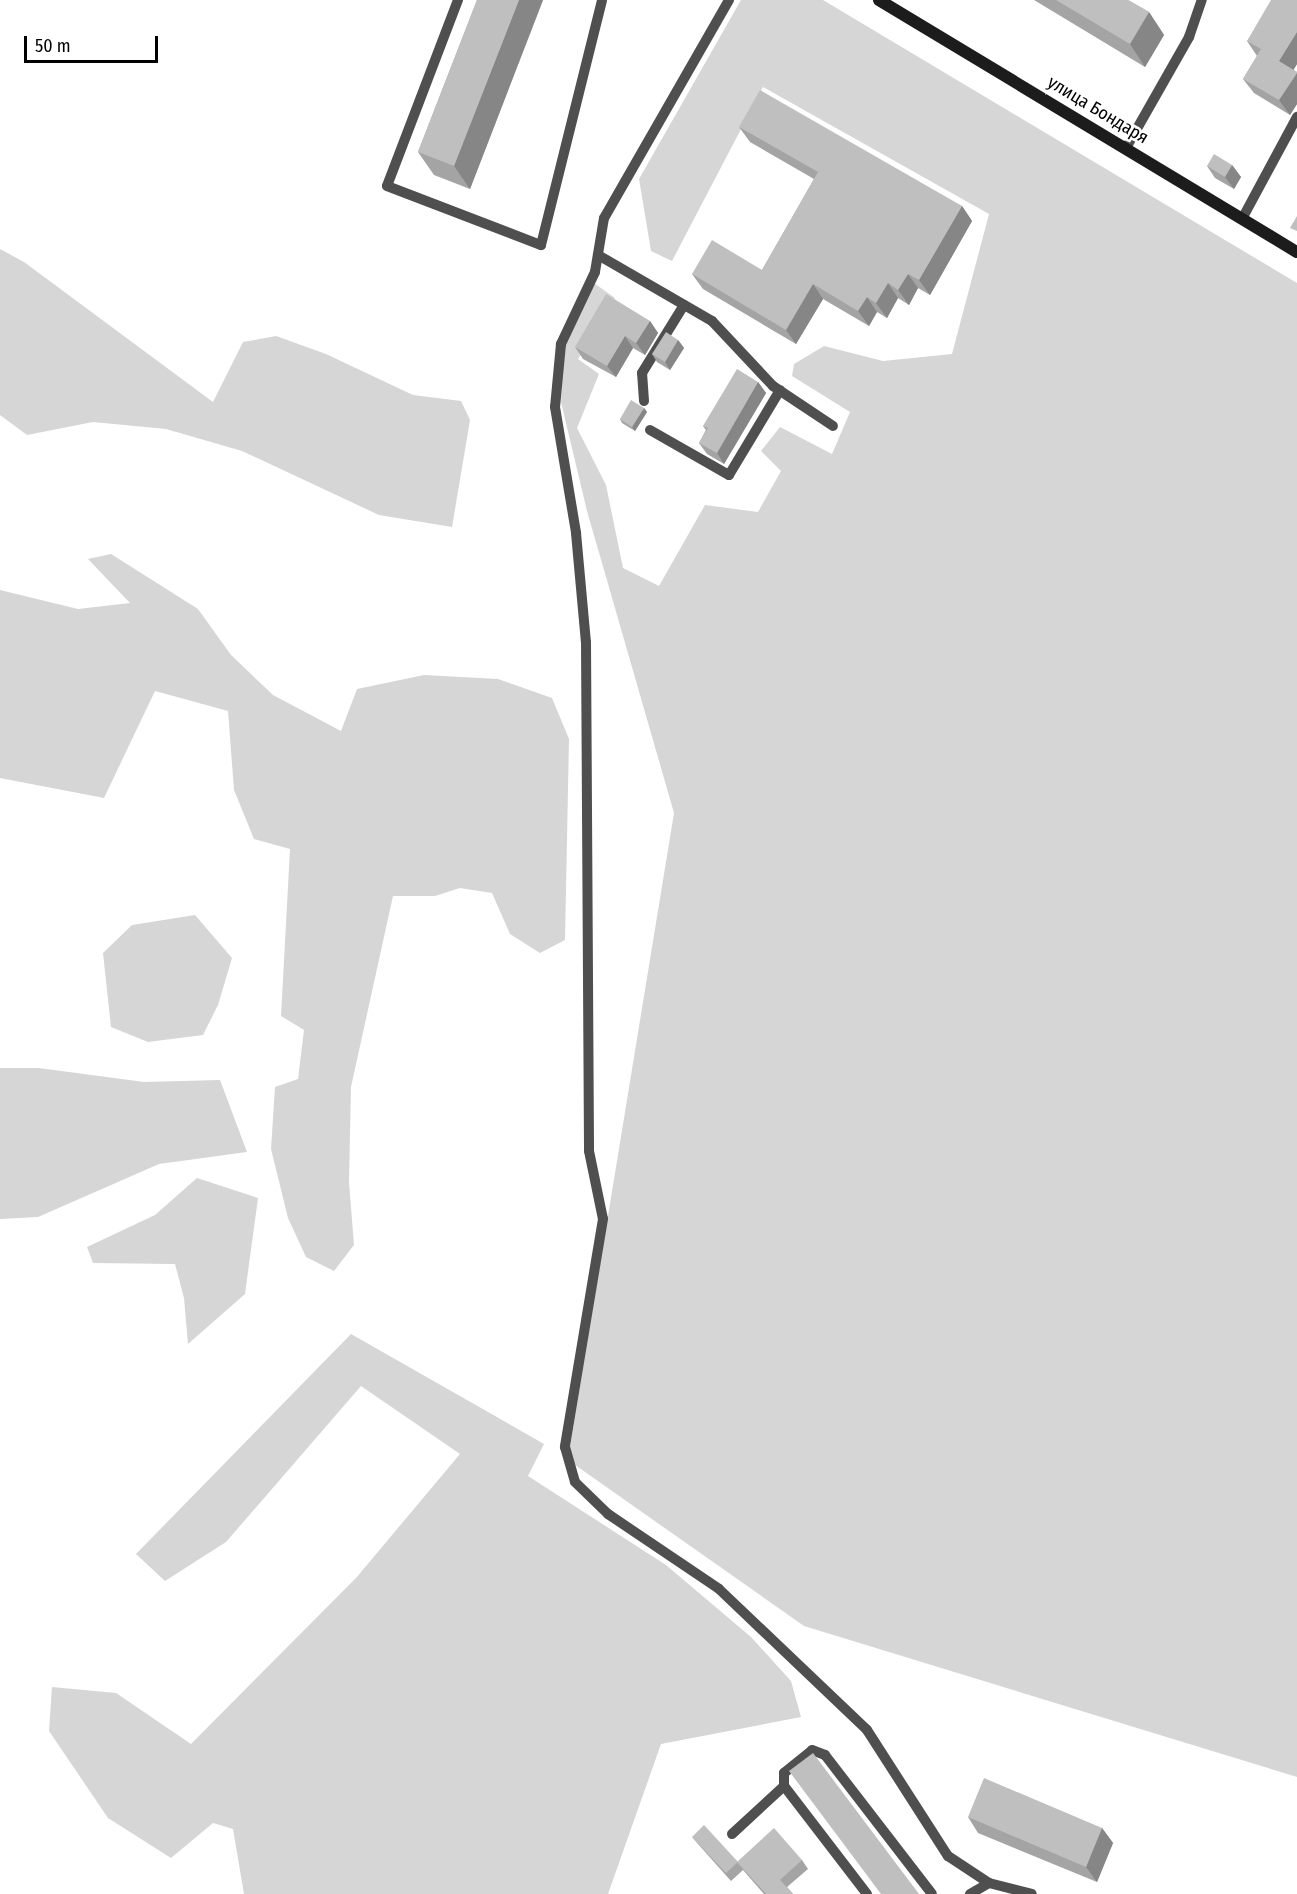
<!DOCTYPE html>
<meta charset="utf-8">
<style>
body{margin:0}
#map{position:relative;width:1297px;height:1894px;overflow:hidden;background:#fff;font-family:"Fira Sans Condensed",sans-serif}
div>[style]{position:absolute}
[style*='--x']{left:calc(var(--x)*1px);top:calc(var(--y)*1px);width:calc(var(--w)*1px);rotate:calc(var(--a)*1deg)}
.green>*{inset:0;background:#d6d6d6}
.service>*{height:10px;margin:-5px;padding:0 5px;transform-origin:5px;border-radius:5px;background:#4f4f4f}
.secondary>*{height:12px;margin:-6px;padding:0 6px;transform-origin:6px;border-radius:6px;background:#1c1c1c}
.wall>*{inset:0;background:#a4a4a4}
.shaded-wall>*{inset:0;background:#868686}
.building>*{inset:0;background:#bfbfbf}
span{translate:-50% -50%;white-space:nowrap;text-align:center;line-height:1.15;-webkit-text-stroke:5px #fff;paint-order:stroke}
.street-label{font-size:18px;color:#000}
.scale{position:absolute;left:24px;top:36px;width:134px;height:27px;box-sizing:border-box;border:3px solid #000;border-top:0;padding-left:8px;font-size:18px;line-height:21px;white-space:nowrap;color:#000;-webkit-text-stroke:4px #fff;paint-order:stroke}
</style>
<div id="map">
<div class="green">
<i style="clip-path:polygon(741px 0,823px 0,1297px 283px,1297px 1777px,804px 1626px,568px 1460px,674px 813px,587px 511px,561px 402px,564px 347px,594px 283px,615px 298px,578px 359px,599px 374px,577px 428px,606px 485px,623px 568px,659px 586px,705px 505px,758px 512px,781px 471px,761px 451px,780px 427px,832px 454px,850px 412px,792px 376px,794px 364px,824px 346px,883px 361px,952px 354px,989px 214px,763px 87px,672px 261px,651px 251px,639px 179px)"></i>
<i style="clip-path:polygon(0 249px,24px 262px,213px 402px,243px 342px,276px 336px,326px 354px,413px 395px,461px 401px,470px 420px,452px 527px,379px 515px,242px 451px,166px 429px,93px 422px,27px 435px,0 415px)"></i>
<i style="clip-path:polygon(111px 554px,198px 609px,231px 655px,273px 695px,341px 731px,357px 689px,424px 675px,498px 679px,552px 698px,569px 739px,565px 940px,540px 953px,510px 934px,492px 893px,460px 888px,435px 896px,393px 896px,351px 1087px,349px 1182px,354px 1245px,334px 1271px,306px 1257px,288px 1218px,271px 1149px,275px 1087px,298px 1079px,304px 1030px,281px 1016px,290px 849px,254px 839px,234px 790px,228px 711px,155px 691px,104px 798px,0 778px,0 590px,78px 609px,130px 603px,88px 559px)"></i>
<i style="clip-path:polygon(195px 915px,232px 958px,218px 1005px,203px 1035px,148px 1042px,111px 1027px,103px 953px,132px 925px)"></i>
<i style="clip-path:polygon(0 1068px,39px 1068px,144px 1082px,220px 1080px,247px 1152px,159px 1164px,38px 1217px,0 1219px)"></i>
<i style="clip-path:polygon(197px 1178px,258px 1198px,245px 1294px,188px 1344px,184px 1298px,175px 1264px,93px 1263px,87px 1247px,155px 1215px)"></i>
<i style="clip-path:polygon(351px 1334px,544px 1444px,528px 1476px,666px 1565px,751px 1637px,791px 1681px,801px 1717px,661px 1744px,608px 1894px,244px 1894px,233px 1829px,213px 1823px,171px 1858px,108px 1818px,49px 1731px,52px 1687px,116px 1693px,191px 1744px,356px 1578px,460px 1454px,361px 1386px,226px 1542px,165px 1581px,136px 1554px)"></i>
</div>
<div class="service">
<i style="--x:458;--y:0;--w:199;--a:110.9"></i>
<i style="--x:387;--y:186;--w:165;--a:21"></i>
<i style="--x:541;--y:245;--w:252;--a:-76"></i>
<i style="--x:729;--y:0;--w:251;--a:119.8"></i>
<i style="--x:604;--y:218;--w:55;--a:99.5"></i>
<i style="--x:595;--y:272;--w:80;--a:115.3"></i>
<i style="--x:561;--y:344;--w:63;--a:95.4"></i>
<i style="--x:555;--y:407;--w:128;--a:80.5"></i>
<i style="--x:576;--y:533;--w:109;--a:84.8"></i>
<i style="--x:586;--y:642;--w:509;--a:89.66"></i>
<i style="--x:589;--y:1151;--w:69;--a:78.4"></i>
<i style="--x:603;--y:1219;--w:231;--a:99.5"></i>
<i style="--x:565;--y:1447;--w:36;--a:74"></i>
<i style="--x:575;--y:1482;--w:46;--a:44.1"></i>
<i style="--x:608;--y:1514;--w:134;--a:34"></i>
<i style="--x:719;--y:1589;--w:204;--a:43.6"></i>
<i style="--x:867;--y:1730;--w:150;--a:57.3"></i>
<i style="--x:948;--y:1856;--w:49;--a:33.4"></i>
<i style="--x:989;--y:1883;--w:44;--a:14.3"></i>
<i style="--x:1126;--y:148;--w:128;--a:-60.4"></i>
<i style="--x:1189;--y:37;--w:39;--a:-71"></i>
<i style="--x:1242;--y:219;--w:116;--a:-61.7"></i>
<i style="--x:598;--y:255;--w:132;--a:30.1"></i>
<i style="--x:712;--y:321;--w:89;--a:46.8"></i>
<i style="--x:773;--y:386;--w:72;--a:33.7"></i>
<i style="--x:644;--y:401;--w:28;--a:-94"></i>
<i style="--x:642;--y:373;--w:80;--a:-58.3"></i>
<i style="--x:650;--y:430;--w:91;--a:29.7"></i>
<i style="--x:729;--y:475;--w:99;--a:-59"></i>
<i style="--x:732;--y:1834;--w:71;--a:-42.7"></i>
<i style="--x:867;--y:1894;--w:136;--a:-127.5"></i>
<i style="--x:784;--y:1786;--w:13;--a:-90"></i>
<i style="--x:784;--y:1773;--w:36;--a:-39"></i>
<i style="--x:812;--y:1750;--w:14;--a:21"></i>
<i style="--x:825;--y:1755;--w:175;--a:52.4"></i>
<i style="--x:970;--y:1894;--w:22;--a:-30"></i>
</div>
<div class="secondary">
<i style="--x:879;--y:0;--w:488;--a:31.1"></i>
</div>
<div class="wall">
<i style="clip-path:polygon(477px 0,543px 0,470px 189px,434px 175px,418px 152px)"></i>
<i style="clip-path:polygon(1034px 0,1128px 0,1149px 12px,1164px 35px,1145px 67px)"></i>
<i style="clip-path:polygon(1297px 0,1297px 64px,1293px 70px,1297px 72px,1297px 104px,1290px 115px,1254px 93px,1243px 79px,1257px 56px,1247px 41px)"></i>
<i style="clip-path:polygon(739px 127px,962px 206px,972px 221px,930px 295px,918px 288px,909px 305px,898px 298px,887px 318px,877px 312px,869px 326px,823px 299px,796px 344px,703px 289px,692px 274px,762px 270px,814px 179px,750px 142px)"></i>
<i style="clip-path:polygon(1232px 165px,1241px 177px,1234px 189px,1215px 178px,1207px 166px)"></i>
<i style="clip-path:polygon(650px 321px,658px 333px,645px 355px,633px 348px,616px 377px,583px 359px,575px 347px)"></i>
<i style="clip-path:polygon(678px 340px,684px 348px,670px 370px,657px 362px,652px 354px)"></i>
<i style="clip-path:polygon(758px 382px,766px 393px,724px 464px,707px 454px,699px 443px,706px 430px,703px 426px)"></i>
<i style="clip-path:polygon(644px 408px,647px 412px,635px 431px,622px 423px,620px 419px)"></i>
<i style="clip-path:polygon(968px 1817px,1102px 1828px,1113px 1843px,1097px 1882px,978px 1833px)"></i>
<i style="clip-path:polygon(692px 1837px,738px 1862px,802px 1860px,808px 1869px,787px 1887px,793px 1894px,764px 1894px,743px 1870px,731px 1881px,698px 1844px)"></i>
</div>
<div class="shaded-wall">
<i style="clip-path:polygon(519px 0,543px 0,470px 189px,454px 166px)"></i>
<i style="clip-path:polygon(1149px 12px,1164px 35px,1145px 67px,1130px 44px)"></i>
<i style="clip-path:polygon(1297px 32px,1297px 64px,1290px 76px,1279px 61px)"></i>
<i style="clip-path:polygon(1297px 73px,1297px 104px,1290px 115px,1279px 100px)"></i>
<i style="clip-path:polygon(1232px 165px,1241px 177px,1234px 189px,1225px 177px)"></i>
<i style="clip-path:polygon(962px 206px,972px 221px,930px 295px,919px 280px)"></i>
<i style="clip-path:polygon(908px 274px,918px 288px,909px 305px,898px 290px)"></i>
<i style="clip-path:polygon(888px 283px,898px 298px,887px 318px,876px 303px)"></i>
<i style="clip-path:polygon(813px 284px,823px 299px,796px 344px,786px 330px)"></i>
<i style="clip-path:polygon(867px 297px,877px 312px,869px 326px,858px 311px)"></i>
<i style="clip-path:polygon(650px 321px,658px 333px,645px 355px,636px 343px)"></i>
<i style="clip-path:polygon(625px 336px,633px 348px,616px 377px,607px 366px)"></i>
<i style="clip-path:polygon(678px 340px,684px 348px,670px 370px,665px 362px)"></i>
<i style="clip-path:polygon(758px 382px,766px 393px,724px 464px,717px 453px)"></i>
<i style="clip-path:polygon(644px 408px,647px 412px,635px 431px,632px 427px)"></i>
<i style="clip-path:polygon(1102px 1828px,1113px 1843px,1097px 1882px,1086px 1867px)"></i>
</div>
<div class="building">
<i style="clip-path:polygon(477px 0,519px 0,454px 166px,418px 152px)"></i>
<i style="clip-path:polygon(1056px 0,1128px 0,1149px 12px,1130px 44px)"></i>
<i style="clip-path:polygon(1271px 0,1297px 0,1297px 32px,1279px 61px,1297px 72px,1297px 73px,1279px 100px,1243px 79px,1261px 49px,1247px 41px)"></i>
<i style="clip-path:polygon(760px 90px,962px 206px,919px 280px,908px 274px,898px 290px,888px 283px,876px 303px,867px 297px,858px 311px,813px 284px,786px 330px,692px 274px,712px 240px,762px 270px,818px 172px,739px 127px)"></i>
<i style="clip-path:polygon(1214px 154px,1232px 165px,1225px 177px,1207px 166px)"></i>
<i style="clip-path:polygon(1297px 216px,1297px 231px,1290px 228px)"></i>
<i style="clip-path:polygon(606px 294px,650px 321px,636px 343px,625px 336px,607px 366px,575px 347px)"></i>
<i style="clip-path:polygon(666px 332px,678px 340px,665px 362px,652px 354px)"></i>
<i style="clip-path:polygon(737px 369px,758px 382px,717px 453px,699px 443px,708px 428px,703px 426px)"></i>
<i style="clip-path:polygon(631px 400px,644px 408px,632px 427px,620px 419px)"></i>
<i style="clip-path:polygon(813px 1753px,919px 1894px,881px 1894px,789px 1771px)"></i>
<i style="clip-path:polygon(984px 1778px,1102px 1828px,1086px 1867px,968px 1817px)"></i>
<i style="clip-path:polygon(704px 1825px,738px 1862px,726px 1873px,692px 1837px)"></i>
<i style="clip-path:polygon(774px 1828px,802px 1860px,780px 1880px,793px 1894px,766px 1894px,737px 1862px)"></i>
</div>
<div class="street-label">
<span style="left:1098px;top:110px;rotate:31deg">улица Бондаря</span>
</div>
<div class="scale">50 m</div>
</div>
